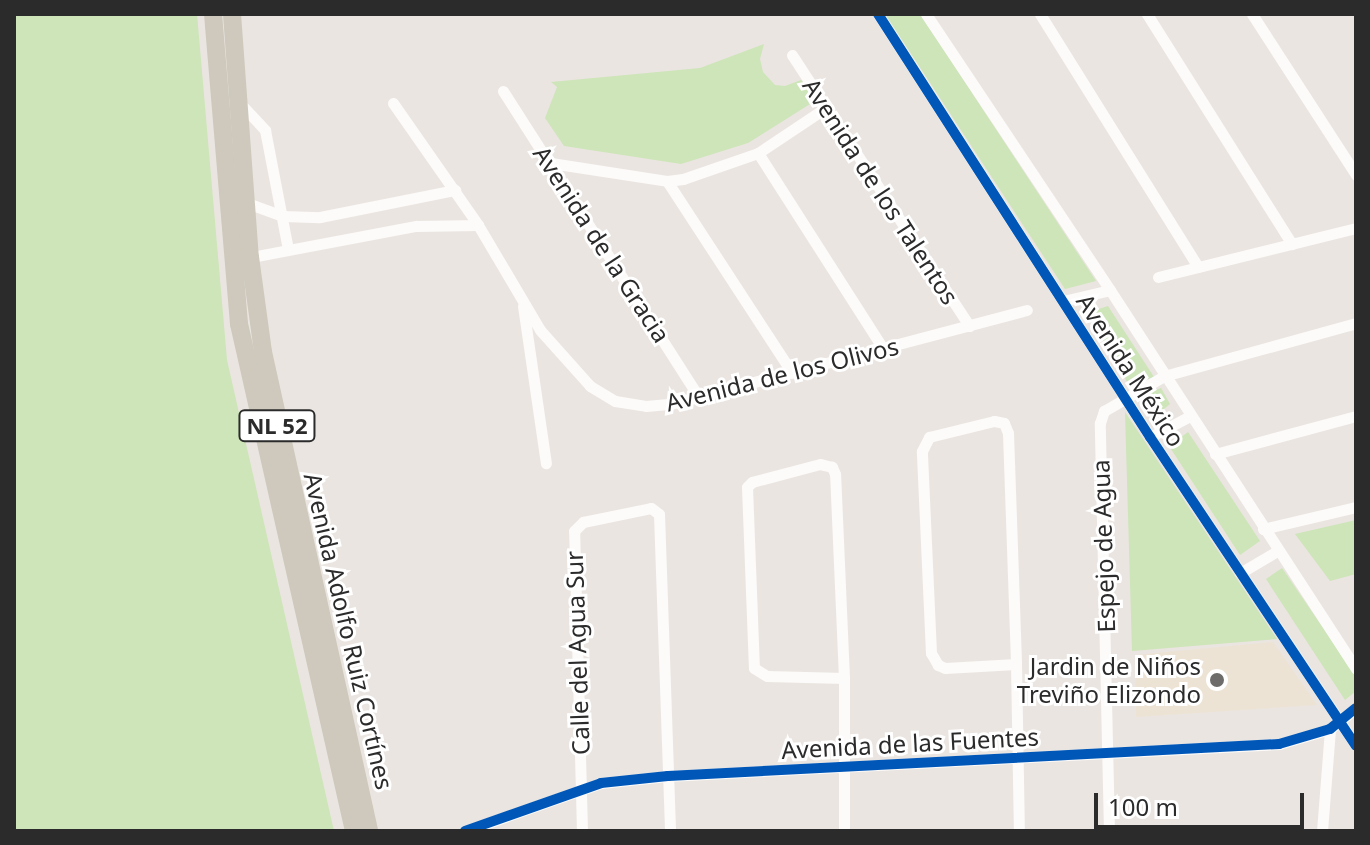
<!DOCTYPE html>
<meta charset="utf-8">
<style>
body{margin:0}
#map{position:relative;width:1370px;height:845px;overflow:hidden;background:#eae5e0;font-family:"Noto Sans",sans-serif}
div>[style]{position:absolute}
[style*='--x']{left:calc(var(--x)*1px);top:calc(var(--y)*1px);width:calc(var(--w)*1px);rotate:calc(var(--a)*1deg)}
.education>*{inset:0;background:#ede3d5}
.green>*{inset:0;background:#cde5b8}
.minor>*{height:11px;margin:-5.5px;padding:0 5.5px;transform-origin:5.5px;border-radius:5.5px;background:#fcfbfa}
.primary>*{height:18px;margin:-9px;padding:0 9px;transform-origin:9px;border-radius:9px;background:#cec9bc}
.cycleway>*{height:10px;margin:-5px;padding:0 5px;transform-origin:5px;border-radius:5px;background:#0057b8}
.dots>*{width:22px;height:22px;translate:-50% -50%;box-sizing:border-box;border:4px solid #fff;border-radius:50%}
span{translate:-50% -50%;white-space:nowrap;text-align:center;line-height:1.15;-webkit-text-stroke:6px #fff;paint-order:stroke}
.shield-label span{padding:2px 6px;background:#fff;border:2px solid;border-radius:6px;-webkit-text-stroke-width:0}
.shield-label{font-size:22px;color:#2b2b2b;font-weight:700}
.street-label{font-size:24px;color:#2b2b2b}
.poi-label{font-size:24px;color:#2b2b2b}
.right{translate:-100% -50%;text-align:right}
.frame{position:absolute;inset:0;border:16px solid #2b2b2b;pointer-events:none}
.scale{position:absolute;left:1094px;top:793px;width:210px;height:36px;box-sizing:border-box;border:4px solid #2b2b2b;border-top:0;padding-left:10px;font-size:24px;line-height:28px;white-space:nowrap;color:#2b2b2b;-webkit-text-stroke:6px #fff;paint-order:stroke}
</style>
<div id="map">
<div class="education">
<i style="clip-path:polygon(1273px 642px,1317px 705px,1136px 717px,1135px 655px)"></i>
</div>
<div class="green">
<i style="clip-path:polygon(14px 14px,197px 14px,227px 360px,334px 831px,14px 831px)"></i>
<i style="clip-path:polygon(885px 14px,920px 14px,1096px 281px,1065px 289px)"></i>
<i style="clip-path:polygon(764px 44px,760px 59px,763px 72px,775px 85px,785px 86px,801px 80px,818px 99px,748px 143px,681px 164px,564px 146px,545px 118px,557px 87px,551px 82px,700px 68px)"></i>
<i style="clip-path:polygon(1108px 306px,1154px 377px,1129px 385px,1086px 313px)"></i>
<i style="clip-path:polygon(1161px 388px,1170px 404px,1154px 417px,1140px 396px)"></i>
<i style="clip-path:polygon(1125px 412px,1277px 639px,1132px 651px)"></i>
<i style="clip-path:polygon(1188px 432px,1260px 541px,1240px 555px,1169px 446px)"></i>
<i style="clip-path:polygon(1356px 520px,1356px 574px,1330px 581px,1295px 534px)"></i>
<i style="clip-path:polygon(1282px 568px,1356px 676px,1356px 691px,1345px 700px,1266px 579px)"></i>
</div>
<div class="minor">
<i style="--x:878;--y:14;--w:503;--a:57.26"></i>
<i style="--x:1150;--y:437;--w:371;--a:56.3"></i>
<i style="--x:926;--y:14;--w:332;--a:56.3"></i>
<i style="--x:1110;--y:290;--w:452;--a:57"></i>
<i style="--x:1040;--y:14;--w:298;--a:58"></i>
<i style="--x:1147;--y:14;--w:272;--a:57.8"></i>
<i style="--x:1252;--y:14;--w:192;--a:57.1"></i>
<i style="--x:792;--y:55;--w:324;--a:56.8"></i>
<i style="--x:503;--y:91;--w:363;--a:57.4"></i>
<i style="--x:238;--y:101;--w:40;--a:47"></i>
<i style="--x:265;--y:130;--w:121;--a:79.1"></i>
<i style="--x:393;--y:103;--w:149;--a:55.1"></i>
<i style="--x:478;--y:225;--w:122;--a:59.4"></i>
<i style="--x:540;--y:330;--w:75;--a:48.2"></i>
<i style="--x:590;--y:386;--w:29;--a:31"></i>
<i style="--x:615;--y:401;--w:31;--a:9"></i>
<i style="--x:646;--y:406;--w:25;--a:-5"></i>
<i style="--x:671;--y:404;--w:368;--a:-14.8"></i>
<i style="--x:758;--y:153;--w:234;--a:57.4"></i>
<i style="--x:551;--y:163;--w:117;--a:8.8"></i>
<i style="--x:667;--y:181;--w:16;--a:-7"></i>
<i style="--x:683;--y:179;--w:79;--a:-19.1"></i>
<i style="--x:758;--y:153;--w:83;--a:-33.7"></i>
<i style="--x:667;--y:181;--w:229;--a:56.9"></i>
<i style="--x:241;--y:205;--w:6;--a:-18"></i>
<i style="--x:247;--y:203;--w:38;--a:20"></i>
<i style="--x:283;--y:216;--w:37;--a:2"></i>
<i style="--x:320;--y:217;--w:138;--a:-11.3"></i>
<i style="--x:246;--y:258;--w:173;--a:-10.7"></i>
<i style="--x:416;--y:226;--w:62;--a:-0.9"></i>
<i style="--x:1158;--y:277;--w:204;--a:-13.9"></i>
<i style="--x:1063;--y:301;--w:48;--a:-13.2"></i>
<i style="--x:523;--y:306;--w:159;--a:81.7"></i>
<i style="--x:1150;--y:437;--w:45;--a:-27.7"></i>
<i style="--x:1215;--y:454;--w:146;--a:-15.1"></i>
<i style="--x:1263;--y:529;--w:96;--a:-13.3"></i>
<i style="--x:1240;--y:573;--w:43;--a:-30.7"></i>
<i style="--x:1016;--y:664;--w:71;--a:176.8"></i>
<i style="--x:945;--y:668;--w:8;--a:-157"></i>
<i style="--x:938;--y:665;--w:14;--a:-120"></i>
<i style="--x:931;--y:653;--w:202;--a:-92.6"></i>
<i style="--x:922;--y:451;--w:16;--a:-63"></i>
<i style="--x:929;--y:437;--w:67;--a:-13.8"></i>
<i style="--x:994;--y:421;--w:10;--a:11"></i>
<i style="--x:1004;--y:423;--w:11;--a:68"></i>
<i style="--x:1008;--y:433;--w:231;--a:88"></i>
<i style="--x:1016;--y:664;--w:167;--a:89"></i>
<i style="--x:465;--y:831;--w:144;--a:-19.4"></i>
<i style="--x:601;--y:783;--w:67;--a:-6"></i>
<i style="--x:668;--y:776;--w:612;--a:-3"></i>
<i style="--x:1279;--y:744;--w:53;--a:-16.4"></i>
<i style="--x:1330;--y:729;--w:33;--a:-39"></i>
<i style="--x:582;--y:831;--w:300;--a:-91.5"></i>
<i style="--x:574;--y:531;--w:13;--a:-45"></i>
<i style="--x:583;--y:522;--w:69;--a:-11.6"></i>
<i style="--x:651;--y:508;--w:10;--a:37"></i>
<i style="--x:659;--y:514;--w:317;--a:88"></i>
<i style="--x:844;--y:831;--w:153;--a:-90"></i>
<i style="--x:844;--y:678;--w:204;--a:-92.5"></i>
<i style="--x:835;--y:474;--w:8;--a:-113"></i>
<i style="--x:832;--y:467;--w:12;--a:-166"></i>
<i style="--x:820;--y:464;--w:70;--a:165.2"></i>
<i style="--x:752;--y:482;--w:7;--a:135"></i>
<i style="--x:747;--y:487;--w:181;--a:87.8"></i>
<i style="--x:754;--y:668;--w:15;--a:32"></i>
<i style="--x:767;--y:676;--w:77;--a:1.5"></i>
<i style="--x:1109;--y:831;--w:408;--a:-91.3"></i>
<i style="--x:1100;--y:423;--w:13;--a:-72"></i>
<i style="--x:1104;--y:411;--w:69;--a:-30.3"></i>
<i style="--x:1164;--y:376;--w:199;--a:-15.4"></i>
<i style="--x:1322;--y:831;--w:102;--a:-85.5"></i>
</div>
<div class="primary">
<i style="--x:213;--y:14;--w:311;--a:85.2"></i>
<i style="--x:239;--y:324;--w:520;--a:77.22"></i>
<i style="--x:232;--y:14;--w:244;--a:85.8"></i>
<i style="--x:250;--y:257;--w:96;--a:82.2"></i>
<i style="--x:263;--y:352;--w:491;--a:77.5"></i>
</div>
<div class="cycleway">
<i style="--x:878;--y:14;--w:503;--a:57.26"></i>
<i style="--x:1150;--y:437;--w:371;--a:56.3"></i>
<i style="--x:465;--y:831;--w:144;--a:-19.4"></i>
<i style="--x:601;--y:783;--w:67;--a:-6"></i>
<i style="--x:668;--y:776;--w:612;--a:-3"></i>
<i style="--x:1279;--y:744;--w:53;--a:-16.4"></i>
<i style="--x:1330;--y:729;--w:33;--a:-39"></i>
</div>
<div class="dots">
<i style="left:1217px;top:680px;background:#6e6c6a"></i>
</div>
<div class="shield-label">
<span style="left:277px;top:426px">NL 52</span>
</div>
<div class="street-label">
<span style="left:881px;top:191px;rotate:57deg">Avenida de los Talentos</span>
<span style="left:602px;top:244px;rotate:57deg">Avenida de la Gracia</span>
<span style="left:1131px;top:370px;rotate:57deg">Avenida México</span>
<span style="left:782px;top:374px;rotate:-14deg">Avenida de los Olivos</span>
<span style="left:1103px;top:546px;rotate:-92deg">Espejo de Agua</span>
<span style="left:349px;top:631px;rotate:77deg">Avenida Adolfo Ruiz Cortínes</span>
<span style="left:577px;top:653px;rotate:-92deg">Calle del Agua Sur</span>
<span style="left:910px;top:743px;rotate:-3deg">Avenida de las Fuentes</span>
</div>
<div class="poi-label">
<span class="right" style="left:1201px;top:680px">Jardin de Niños<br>Treviño Elizondo</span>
</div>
<div class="frame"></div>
<div class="scale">100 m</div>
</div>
